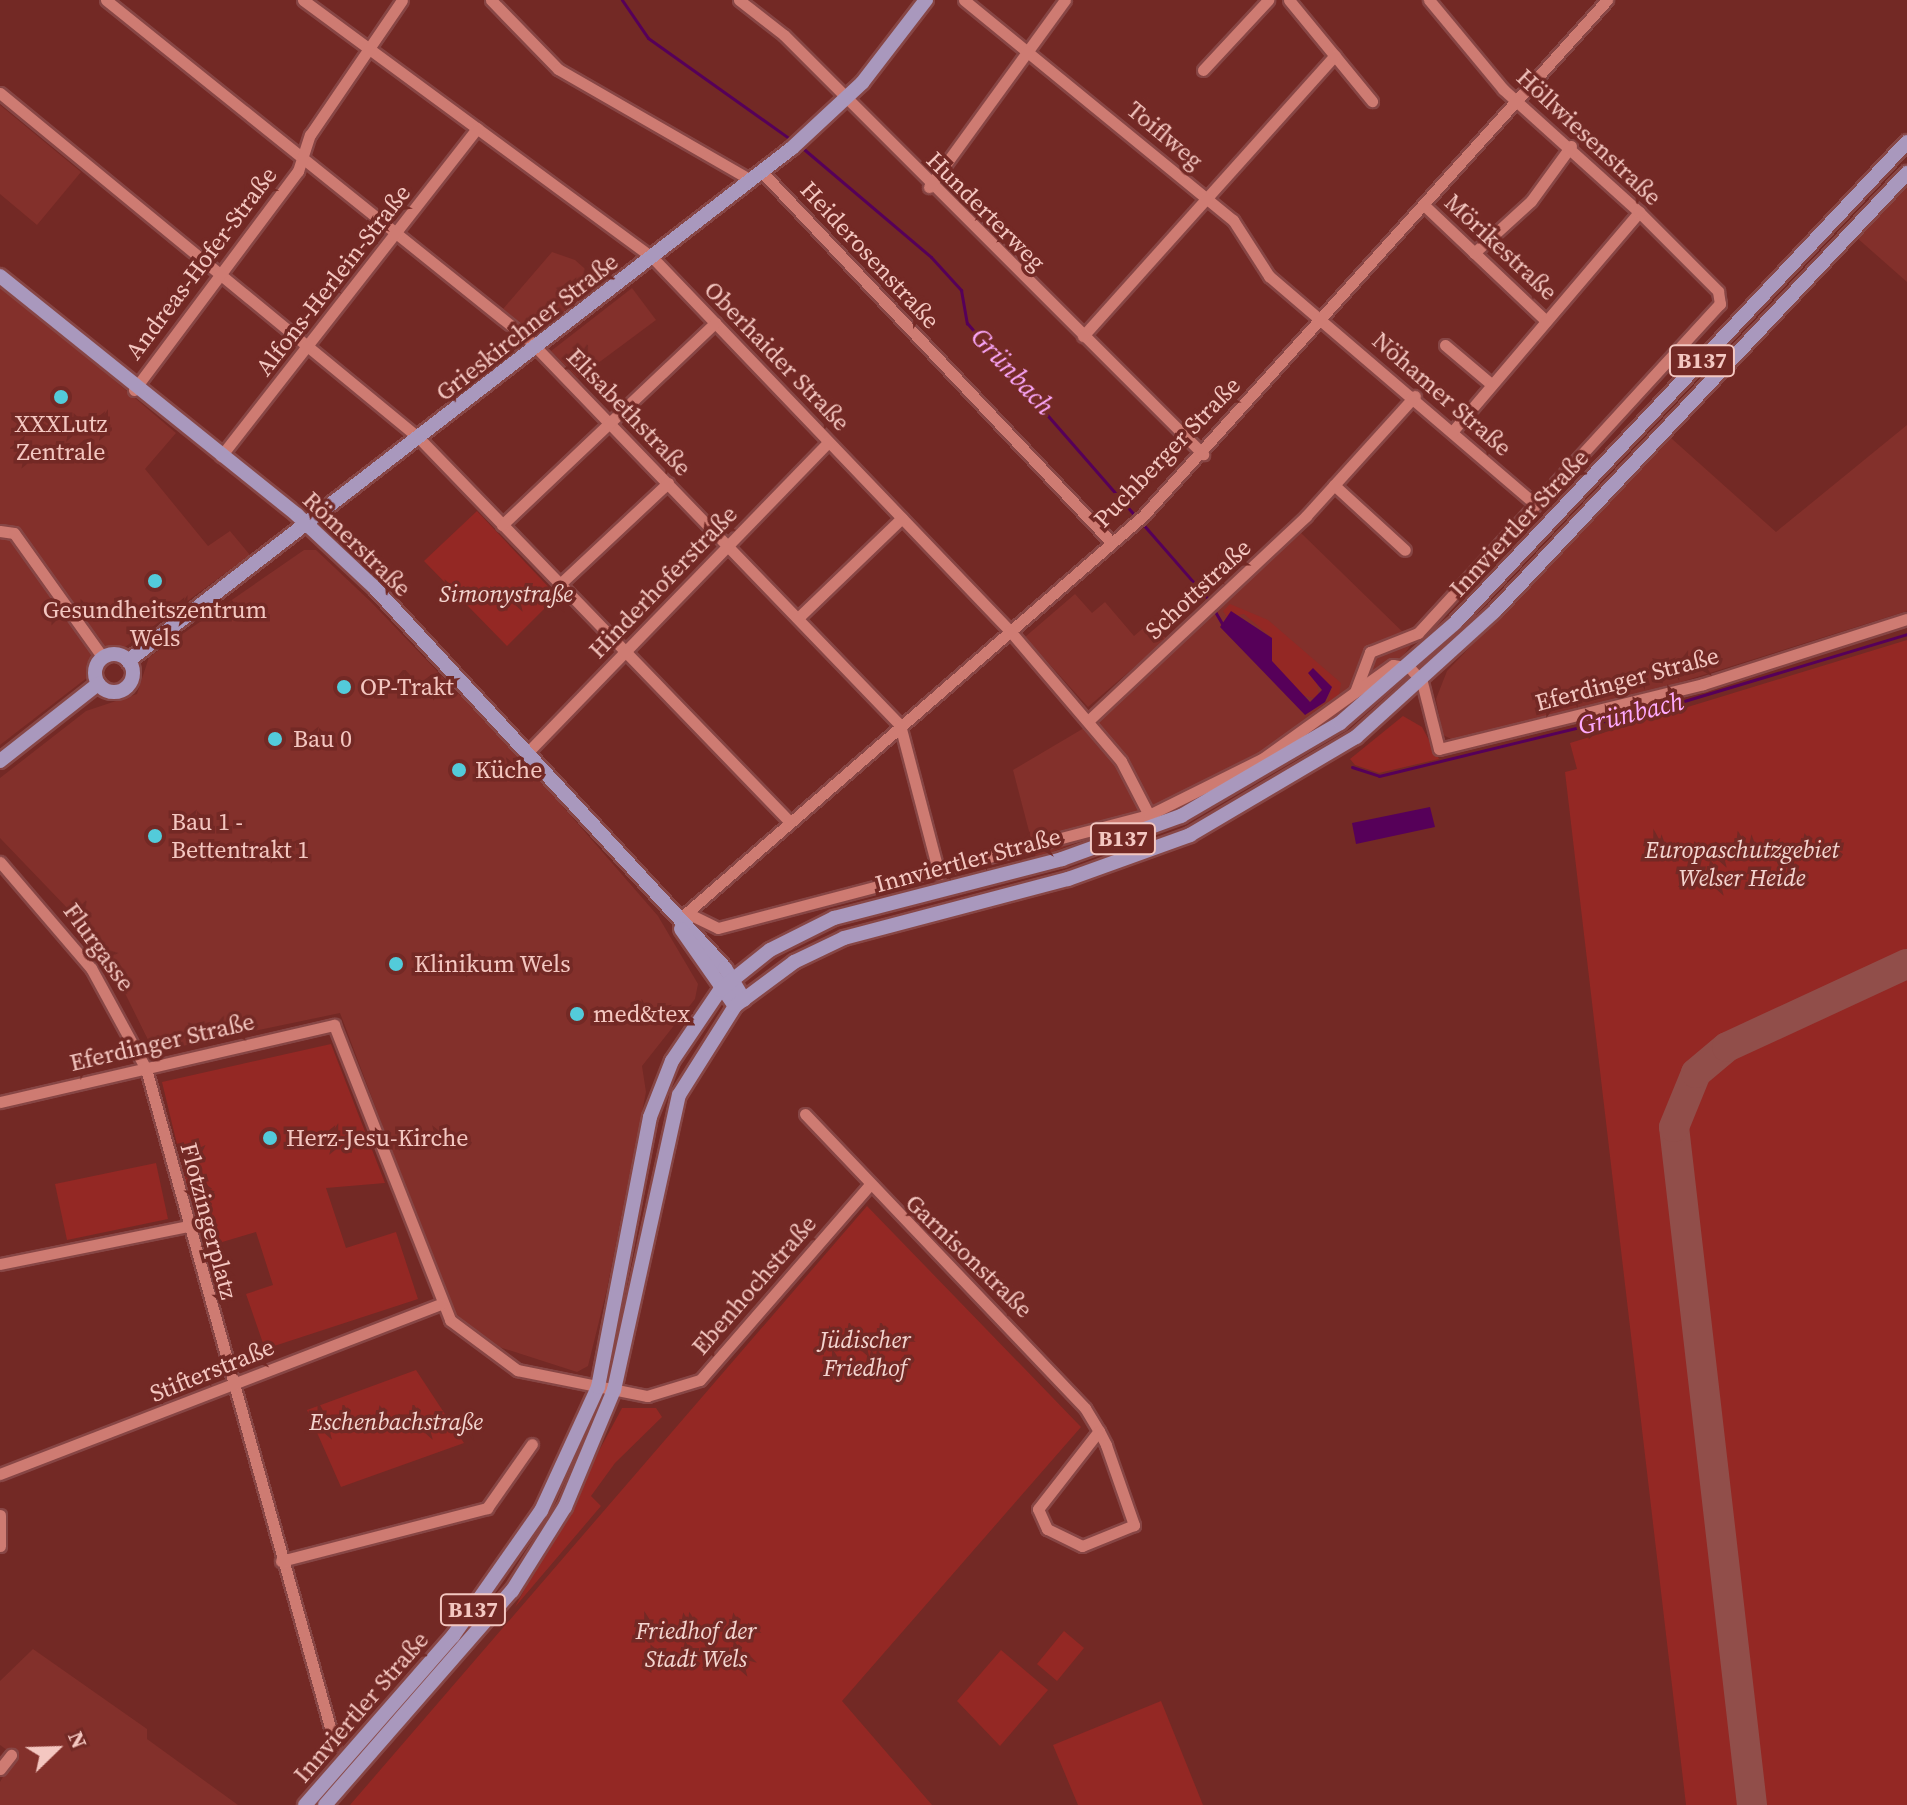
<!DOCTYPE html>
<meta charset="utf-8">
<style>
body{margin:0}
#map{position:relative;width:1907px;height:1805px;overflow:hidden;background:#732925;font-family:"Source Serif 4",serif}
div>[style]{position:absolute}
[style*='--x']{left:calc(var(--x)*1px);top:calc(var(--y)*1px);width:calc(var(--w)*1px);rotate:calc(var(--a)*1deg)}
.built>*{inset:0;background:#83302b}
.green>*{inset:0;background:#942824}
.water>*{inset:0;background:#560059}
.stream>*{height:3px;margin:-1.5px;padding:0 1.5px;transform-origin:1.5px;border-radius:1.5px;background:#560059}
.taxiway>*{height:30px;margin:-15px;padding:0 15px;transform-origin:15px;border-radius:15px;background:#914e4a}
.roads{filter:drop-shadow(2px 0 #874645) drop-shadow(-2px 0 #874645) drop-shadow(0 2px #874645) drop-shadow(0 -2px #874645)}
.minor>*{height:11px;margin:-5.5px;padding:0 5.5px;transform-origin:5.5px;border-radius:5.5px;background:#ce7b72}
.major>*{height:14px;margin:-7px;padding:0 7px;transform-origin:7px;border-radius:7px;background:#a998bd}
.major>.ring{margin:-7px;padding:0;box-sizing:content-box;background:none;border:14px solid #a998bd;border-radius:50%}
.dots>*{width:22px;height:22px;translate:-50% -50%;box-sizing:border-box;border:4px solid #732925;border-radius:50%}
span{translate:-50% -50%;white-space:nowrap;text-align:center;line-height:1.15;-webkit-text-stroke:7px #732925;paint-order:stroke}
.shield-label span{padding:2px 6px;background:#732925;border:2px solid;border-radius:6px;-webkit-text-stroke-width:0}
.shield-label{font-size:22px;color:#f4c7c1;font-weight:700}
.street-label{font-size:24px;color:#f4c7c1}
.poi-label{font-size:24px;color:#f4c7c1}
.left{translate:0 -50%;text-align:left}
.park-label{font-size:24px;color:#f4d5d0;font-style:italic}
.water-label{font-size:26px;color:#feaafe;font-style:italic}
.north{position:absolute;left:16px;top:1709px;width:80px;height:80px;-webkit-text-stroke:6px #732925;paint-order:stroke;rotate:67deg;font-size:22px;font-weight:700;line-height:32px;text-align:center;color:#f4c7c1}
.north::after{content:'';display:block;margin:auto;width:28px;height:36px;background:#f4c7c1;clip-path:polygon(50% 0,100% 100%,50% 72%,0 100%)}
</style>
<div id="map">
<div class="built">
<i style="clip-path:polygon(0 105px,81px 172px,37px 225px,0 194px)"></i>
<i style="clip-path:polygon(1907px 184px,1907px 282px,1856px 237px)"></i>
<i style="clip-path:polygon(552px 252px,575px 260px,601px 283px,535px 334px,503px 309px)"></i>
<i style="clip-path:polygon(0 283px,176px 433px,145px 469px,208px 546px,230px 531px,250px 555px,121px 650px,92px 655px,88px 677px,0 745px)"></i>
<i style="clip-path:polygon(632px 288px,656px 320px,578px 378px,551px 351px)"></i>
<i style="clip-path:polygon(1907px 425px,1907px 611px,1665px 687px,1457px 742px,1443px 735px,1436px 699px,1447px 671px,1671px 438px,1776px 532px)"></i>
<i style="clip-path:polygon(1300px 532px,1413px 642px,1394px 669px,1223px 788px,1036px 858px,1013px 770px,1084px 728px)"></i>
<i style="clip-path:polygon(304px 550px,316px 550px,371px 602px,525px 763px,658px 916px,698px 984px,695px 999px,642px 1066px,646px 1092px,607px 1289px,588px 1366px,577px 1372px,487px 1343px,452px 1310px,340px 1013px,154px 1052px,119px 981px,71px 912px,0 838px,0 778px,86px 711px,137px 694px,149px 657px)"></i>
<i style="clip-path:polygon(1075px 594px,1092px 613px,1105px 602px,1134px 636px,1149px 623px,1167px 639px,1088px 707px,1025px 637px)"></i>
<i style="clip-path:polygon(33px 1649px,147px 1729px,147px 1739px,238px 1805px,0 1805px,0 1782px,15px 1756px,0 1745px,0 1681px)"></i>
</div>
<div class="green">
<i style="clip-path:polygon(477px 511px,557px 596px,507px 646px,424px 561px)"></i>
<i style="clip-path:polygon(1230px 604px,1268px 620px,1341px 683px,1339px 695px,1327px 706px,1332px 687px,1317px 682px,1319px 699px,1300px 695px,1272px 661px,1272px 638px,1244px 614px,1227px 617px,1223px 611px)"></i>
<i style="clip-path:polygon(1907px 640px,1907px 1805px,1686px 1805px,1565px 772px,1577px 769px,1570px 743px)"></i>
<i style="clip-path:polygon(1403px 716px,1422px 727px,1439px 759px,1379px 773px,1355px 765px,1350px 759px)"></i>
<i style="clip-path:polygon(331px 1044px,385px 1183px,326px 1188px,346px 1248px,396px 1232px,418px 1299px,265px 1349px,246px 1294px,273px 1285px,256px 1232px,202px 1248px,162px 1082px)"></i>
<i style="clip-path:polygon(156px 1163px,168px 1219px,67px 1240px,55px 1184px)"></i>
<i style="clip-path:polygon(867px 1206px,1081px 1427px,842px 1701px,932px 1805px,350px 1805px)"></i>
<i style="clip-path:polygon(416px 1370px,464px 1443px,341px 1487px,307px 1410px)"></i>
<i style="clip-path:polygon(622px 1408px,656px 1408px,662px 1417px,615px 1463px,591px 1496px,601px 1506px,515px 1607px)"></i>
<i style="clip-path:polygon(1064px 1631px,1084px 1648px,1057px 1681px,1037px 1664px)"></i>
<i style="clip-path:polygon(1001px 1650px,1048px 1690px,1000px 1746px,957px 1701px)"></i>
<i style="clip-path:polygon(1161px 1701px,1203px 1805px,1078px 1805px,1053px 1745px)"></i>
</div>
<div class="water">
<i style="clip-path:polygon(1231px 611px,1272px 638px,1272px 661px,1310px 702px,1322px 690px,1308px 673px,1313px 668px,1332px 687px,1325px 702px,1305px 715px,1220px 627px)"></i>
<i style="clip-path:polygon(1430px 807px,1435px 827px,1356px 844px,1352px 823px)"></i>
</div>
<div class="stream">
<i style="--x:622;--y:0;--w:46;--a:55.6"></i>
<i style="--x:648;--y:38;--w:178;--a:35.4"></i>
<i style="--x:799;--y:145;--w:173;--a:40.3"></i>
<i style="--x:931;--y:257;--w:45;--a:47.7"></i>
<i style="--x:961;--y:290;--w:34;--a:80"></i>
<i style="--x:967;--y:323;--w:257;--a:48.9"></i>
<i style="--x:1141;--y:522;--w:105;--a:48.9"></i>
<i style="--x:1213;--y:608;--w:20;--a:60"></i>
<i style="--x:1352;--y:767;--w:28;--a:18"></i>
<i style="--x:1379;--y:776;--w:304;--a:-13.7"></i>
<i style="--x:1674;--y:704;--w:243;--a:-16.7"></i>
</div>
<div class="taxiway">
<i style="--x:1752;--y:1805;--w:682;--a:-96.56"></i>
<i style="--x:1674;--y:1127;--w:58;--a:-67.8"></i>
<i style="--x:1696;--y:1073;--w:40;--a:-40"></i>
<i style="--x:1727;--y:1047;--w:198;--a:-24.8"></i>
</div>
<div class="roads">
<div class="minor">
<i style="--x:106;--y:0;--w:543;--a:38.79"></i>
<i style="--x:529;--y:340;--w:535;--a:46.06"></i>
<i style="--x:900;--y:725;--w:154;--a:75.3"></i>
<i style="--x:303;--y:0;--w:435;--a:36.4"></i>
<i style="--x:653;--y:258;--w:516;--a:46.26"></i>
<i style="--x:1010;--y:631;--w:171;--a:49.5"></i>
<i style="--x:1121;--y:761;--w:61;--a:62.6"></i>
<i style="--x:491;--y:0;--w:96;--a:45.8"></i>
<i style="--x:558;--y:69;--w:223;--a:29.9"></i>
<i style="--x:739;--y:0;--w:57;--a:37.9"></i>
<i style="--x:784;--y:35;--w:593;--a:45"></i>
<i style="--x:964;--y:0;--w:348;--a:39.3"></i>
<i style="--x:1233;--y:220;--w:67;--a:57.3"></i>
<i style="--x:1269;--y:276;--w:349;--a:40.6"></i>
<i style="--x:1289;--y:0;--w:131;--a:50.6"></i>
<i style="--x:1203;--y:70;--w:96;--a:-47.1"></i>
<i style="--x:0;--y:93;--w:543;--a:39.47"></i>
<i style="--x:419;--y:438;--w:533;--a:45.99"></i>
<i style="--x:762;--y:172;--w:509;--a:46.67"></i>
<i style="--x:929;--y:187;--w:231;--a:-54"></i>
<i style="--x:1425;--y:206;--w:167;--a:43.5"></i>
<i style="--x:1474;--y:253;--w:77;--a:-42.4"></i>
<i style="--x:1531;--y:201;--w:68;--a:-54"></i>
<i style="--x:1083;--y:336;--w:377;--a:-48.1"></i>
<i style="--x:1445;--y:345;--w:60;--a:40.3"></i>
<i style="--x:134;--y:390;--w:274;--a:-53.2"></i>
<i style="--x:298;--y:171;--w:38;--a:-72"></i>
<i style="--x:310;--y:135;--w:163;--a:-55.7"></i>
<i style="--x:1452;--y:432;--w:289;--a:-49.6"></i>
<i style="--x:221;--y:456;--w:416;--a:-52"></i>
<i style="--x:1334;--y:485;--w:96;--a:42.5"></i>
<i style="--x:502;--y:525;--w:294;--a:-43.5"></i>
<i style="--x:0;--y:531;--w:14;--a:8"></i>
<i style="--x:14;--y:533;--w:153;--a:54.5"></i>
<i style="--x:560;--y:584;--w:148;--a:-43.1"></i>
<i style="--x:798;--y:618;--w:144;--a:-43.9"></i>
<i style="--x:1355;--y:692;--w:43;--a:-69.4"></i>
<i style="--x:1370;--y:652;--w:52;--a:-21.6"></i>
<i style="--x:1418;--y:633;--w:447;--a:-47.5"></i>
<i style="--x:1720;--y:304;--w:13;--a:-99"></i>
<i style="--x:1718;--y:291;--w:112;--a:-135"></i>
<i style="--x:1639;--y:212;--w:183;--a:-137.9"></i>
<i style="--x:1503;--y:89;--w:116;--a:-129.7"></i>
<i style="--x:1088;--y:721;--w:299;--a:-43.2"></i>
<i style="--x:1306;--y:516;--w:162;--a:-47.8"></i>
<i style="--x:528;--y:752;--w:431;--a:-45.9"></i>
<i style="--x:0;--y:862;--w:140;--a:49.4"></i>
<i style="--x:91;--y:968;--w:115;--a:61.4"></i>
<i style="--x:146;--y:1069;--w:702;--a:74.38"></i>
<i style="--x:687;--y:913;--w:34;--a:26"></i>
<i style="--x:718;--y:928;--w:446;--a:-14.7"></i>
<i style="--x:1149;--y:815;--w:126;--a:-26.4"></i>
<i style="--x:1262;--y:759;--w:161;--a:-35.7"></i>
<i style="--x:1393;--y:665;--w:17;--a:10"></i>
<i style="--x:1410;--y:668;--w:18;--a:49"></i>
<i style="--x:1422;--y:682;--w:69;--a:75.8"></i>
<i style="--x:1439;--y:749;--w:272;--a:-13.8"></i>
<i style="--x:1703;--y:684;--w:214;--a:-17.7"></i>
<i style="--x:683;--y:916;--w:610;--a:-41.01"></i>
<i style="--x:1143;--y:516;--w:694;--a:-48.04"></i>
<i style="--x:0;--y:1102;--w:343;--a:-13"></i>
<i style="--x:334;--y:1025;--w:317;--a:68.5"></i>
<i style="--x:450;--y:1320;--w:84;--a:36.7"></i>
<i style="--x:517;--y:1370;--w:133;--a:11.3"></i>
<i style="--x:647;--y:1396;--w:55;--a:-16.8"></i>
<i style="--x:700;--y:1380;--w:256;--a:-49"></i>
<i style="--x:805;--y:1114;--w:406;--a:46.4"></i>
<i style="--x:1085;--y:1408;--w:27;--a:59"></i>
<i style="--x:1099;--y:1431;--w:16;--a:63"></i>
<i style="--x:1106;--y:1445;--w:85;--a:70.7"></i>
<i style="--x:1134;--y:1525;--w:56;--a:158"></i>
<i style="--x:1082;--y:1546;--w:39;--a:-154"></i>
<i style="--x:1047;--y:1529;--w:22;--a:-114"></i>
<i style="--x:1038;--y:1509;--w:99;--a:-52"></i>
<i style="--x:0;--y:1264;--w:192;--a:-11.4"></i>
<i style="--x:0;--y:1474;--w:472;--a:-21.1"></i>
<i style="--x:0;--y:1515;--w:31;--a:90"></i>
<i style="--x:281;--y:1561;--w:213;--a:-14.4"></i>
<i style="--x:487;--y:1508;--w:78;--a:-54.9"></i>
<i style="--x:0;--y:1769;--w:18;--a:-52"></i>
</div>
<div class="major">
<i style="--x:0;--y:276;--w:381;--a:38.8"></i>
<i style="--x:297;--y:515;--w:105;--a:43.1"></i>
<i style="--x:374;--y:587;--w:518;--a:47.35"></i>
<i style="--x:725;--y:968;--w:37;--a:59"></i>
<i class="ring" style="left:95px;top:654px;width:24px;height:24px"></i>
<i style="--x:128;--y:661;--w:839;--a:-37.69"></i>
<i style="--x:792;--y:148;--w:96;--a:-42.9"></i>
<i style="--x:862;--y:83;--w:105;--a:-52.4"></i>
<i style="--x:0;--y:761;--w:125;--a:-38.2"></i>
<i style="--x:681;--y:929;--w:94;--a:55"></i>
<i style="--x:305;--y:1805;--w:225;--a:-48.8"></i>
<i style="--x:453;--y:1636;--w:153;--a:-54.9"></i>
<i style="--x:541;--y:1511;--w:136;--a:-65.3"></i>
<i style="--x:598;--y:1387;--w:275;--a:-79.1"></i>
<i style="--x:650;--y:1117;--w:60;--a:-68.6"></i>
<i style="--x:672;--y:1061;--w:86;--a:-55.9"></i>
<i style="--x:720;--y:990;--w:64;--a:-38.7"></i>
<i style="--x:770;--y:950;--w:72;--a:-26.6"></i>
<i style="--x:834;--y:918;--w:236;--a:-14.5"></i>
<i style="--x:1062;--y:859;--w:127;--a:-19.9"></i>
<i style="--x:1181;--y:816;--w:184;--a:-30.3"></i>
<i style="--x:1340;--y:723;--w:152;--a:-41"></i>
<i style="--x:1455;--y:623;--w:660;--a:-46.78"></i>
<i style="--x:325;--y:1805;--w:284;--a:-48.9"></i>
<i style="--x:512;--y:1591;--w:99;--a:-57.8"></i>
<i style="--x:565;--y:1507;--w:127;--a:-67.3"></i>
<i style="--x:614;--y:1390;--w:302;--a:-77.6"></i>
<i style="--x:679;--y:1095;--w:105;--a:-57.8"></i>
<i style="--x:735;--y:1006;--w:74;--a:-36.7"></i>
<i style="--x:794;--y:962;--w:55;--a:-25.6"></i>
<i style="--x:844;--y:938;--w:232;--a:-14.8"></i>
<i style="--x:1068;--y:879;--w:130;--a:-19.8"></i>
<i style="--x:1190;--y:835;--w:193;--a:-30.6"></i>
<i style="--x:1356;--y:737;--w:186;--a:-42.2"></i>
<i style="--x:1494;--y:612;--w:603;--a:-46.75"></i>
</div>
</div>
<div class="dots">
<i style="left:61px;top:397px;background:#53cbda"></i>
<i style="left:155px;top:581px;background:#53cbda"></i>
<i style="left:344px;top:687px;background:#53cbda"></i>
<i style="left:275px;top:739px;background:#53cbda"></i>
<i style="left:459px;top:770px;background:#53cbda"></i>
<i style="left:155px;top:836px;background:#53cbda"></i>
<i style="left:396px;top:964px;background:#53cbda"></i>
<i style="left:577px;top:1014px;background:#53cbda"></i>
<i style="left:270px;top:1138px;background:#53cbda"></i>
</div>
<div class="shield-label">
<span style="left:1702px;top:361px">B137</span>
<span style="left:1123px;top:839px">B137</span>
<span style="left:473px;top:1610px">B137</span>
</div>
<div class="street-label">
<span style="left:1165px;top:135px;rotate:40deg">Toiflweg</span>
<span style="left:1589px;top:137px;rotate:43deg">Höllwiesenstraße</span>
<span style="left:986px;top:211px;rotate:45deg">Hunderterweg</span>
<span style="left:1501px;top:247px;rotate:43deg">Mörikestraße</span>
<span style="left:870px;top:255px;rotate:47deg">Heiderosenstraße</span>
<span style="left:201px;top:263px;rotate:-53deg">Andreas-Hofer-Straße</span>
<span style="left:333px;top:280px;rotate:-52deg">Alfons-Herlein-Straße</span>
<span style="left:527px;top:327px;rotate:-38deg">Grieskirchner Straße</span>
<span style="left:777px;top:356px;rotate:46deg">Oberhaider Straße</span>
<span style="left:1442px;top:394px;rotate:41deg">Nöhamer Straße</span>
<span style="left:629px;top:412px;rotate:46deg">Elisabethstraße</span>
<span style="left:1167px;top:452px;rotate:-46deg">Puchberger Straße</span>
<span style="left:1519px;top:523px;rotate:-47deg">Innviertler Straße</span>
<span style="left:357px;top:544px;rotate:44deg">Römerstraße</span>
<span style="left:663px;top:582px;rotate:-46deg">Hinderhoferstraße</span>
<span style="left:1198px;top:589px;rotate:-43deg">Schottstraße</span>
<span style="left:1627px;top:679px;rotate:-15deg">Eferdinger Straße</span>
<span style="left:968px;top:860px;rotate:-15deg">Innviertler Straße</span>
<span style="left:99px;top:947px;rotate:54deg">Flurgasse</span>
<span style="left:162px;top:1042px;rotate:-13deg">Eferdinger Straße</span>
<span style="left:209px;top:1221px;rotate:75deg">Flotzingerplatz</span>
<span style="left:969px;top:1256px;rotate:44deg">Garnisonstraße</span>
<span style="left:754px;top:1285px;rotate:-49deg">Ebenhochstraße</span>
<span style="left:212px;top:1370px;rotate:-22deg">Stifterstraße</span>
<span style="left:361px;top:1707px;rotate:-49deg">Innviertler Straße</span>
</div>
<div class="poi-label">
<span style="left:61px;top:438px">XXXLutz<br>Zentrale</span>
<span style="left:155px;top:624px">Gesundheitszentrum<br>Wels</span>
<span class="left" style="left:360px;top:687px">OP-Trakt</span>
<span class="left" style="left:293px;top:739px">Bau 0</span>
<span class="left" style="left:475px;top:770px">Küche</span>
<span class="left" style="left:171px;top:836px">Bau 1 -<br>Bettentrakt 1</span>
<span class="left" style="left:414px;top:964px">Klinikum Wels</span>
<span class="left" style="left:593px;top:1014px">med&amp;tex</span>
<span class="left" style="left:286px;top:1138px">Herz-Jesu-Kirche</span>
</div>
<div class="park-label">
<span style="left:506px;top:594px">Simonystraße</span>
<span style="left:1742px;top:864px">Europaschutzgebiet<br>Welser Heide</span>
<span style="left:865px;top:1354px">Jüdischer<br>Friedhof</span>
<span style="left:396px;top:1422px">Eschenbachstraße</span>
<span style="left:696px;top:1645px">Friedhof der<br>Stadt Wels</span>
</div>
<div class="water-label">
<span style="left:1012px;top:372px;rotate:47deg">Grünbach</span>
<span style="left:1631px;top:714px;rotate:-14deg">Grünbach</span>
</div>
<div class="north">N</div>
</div>
